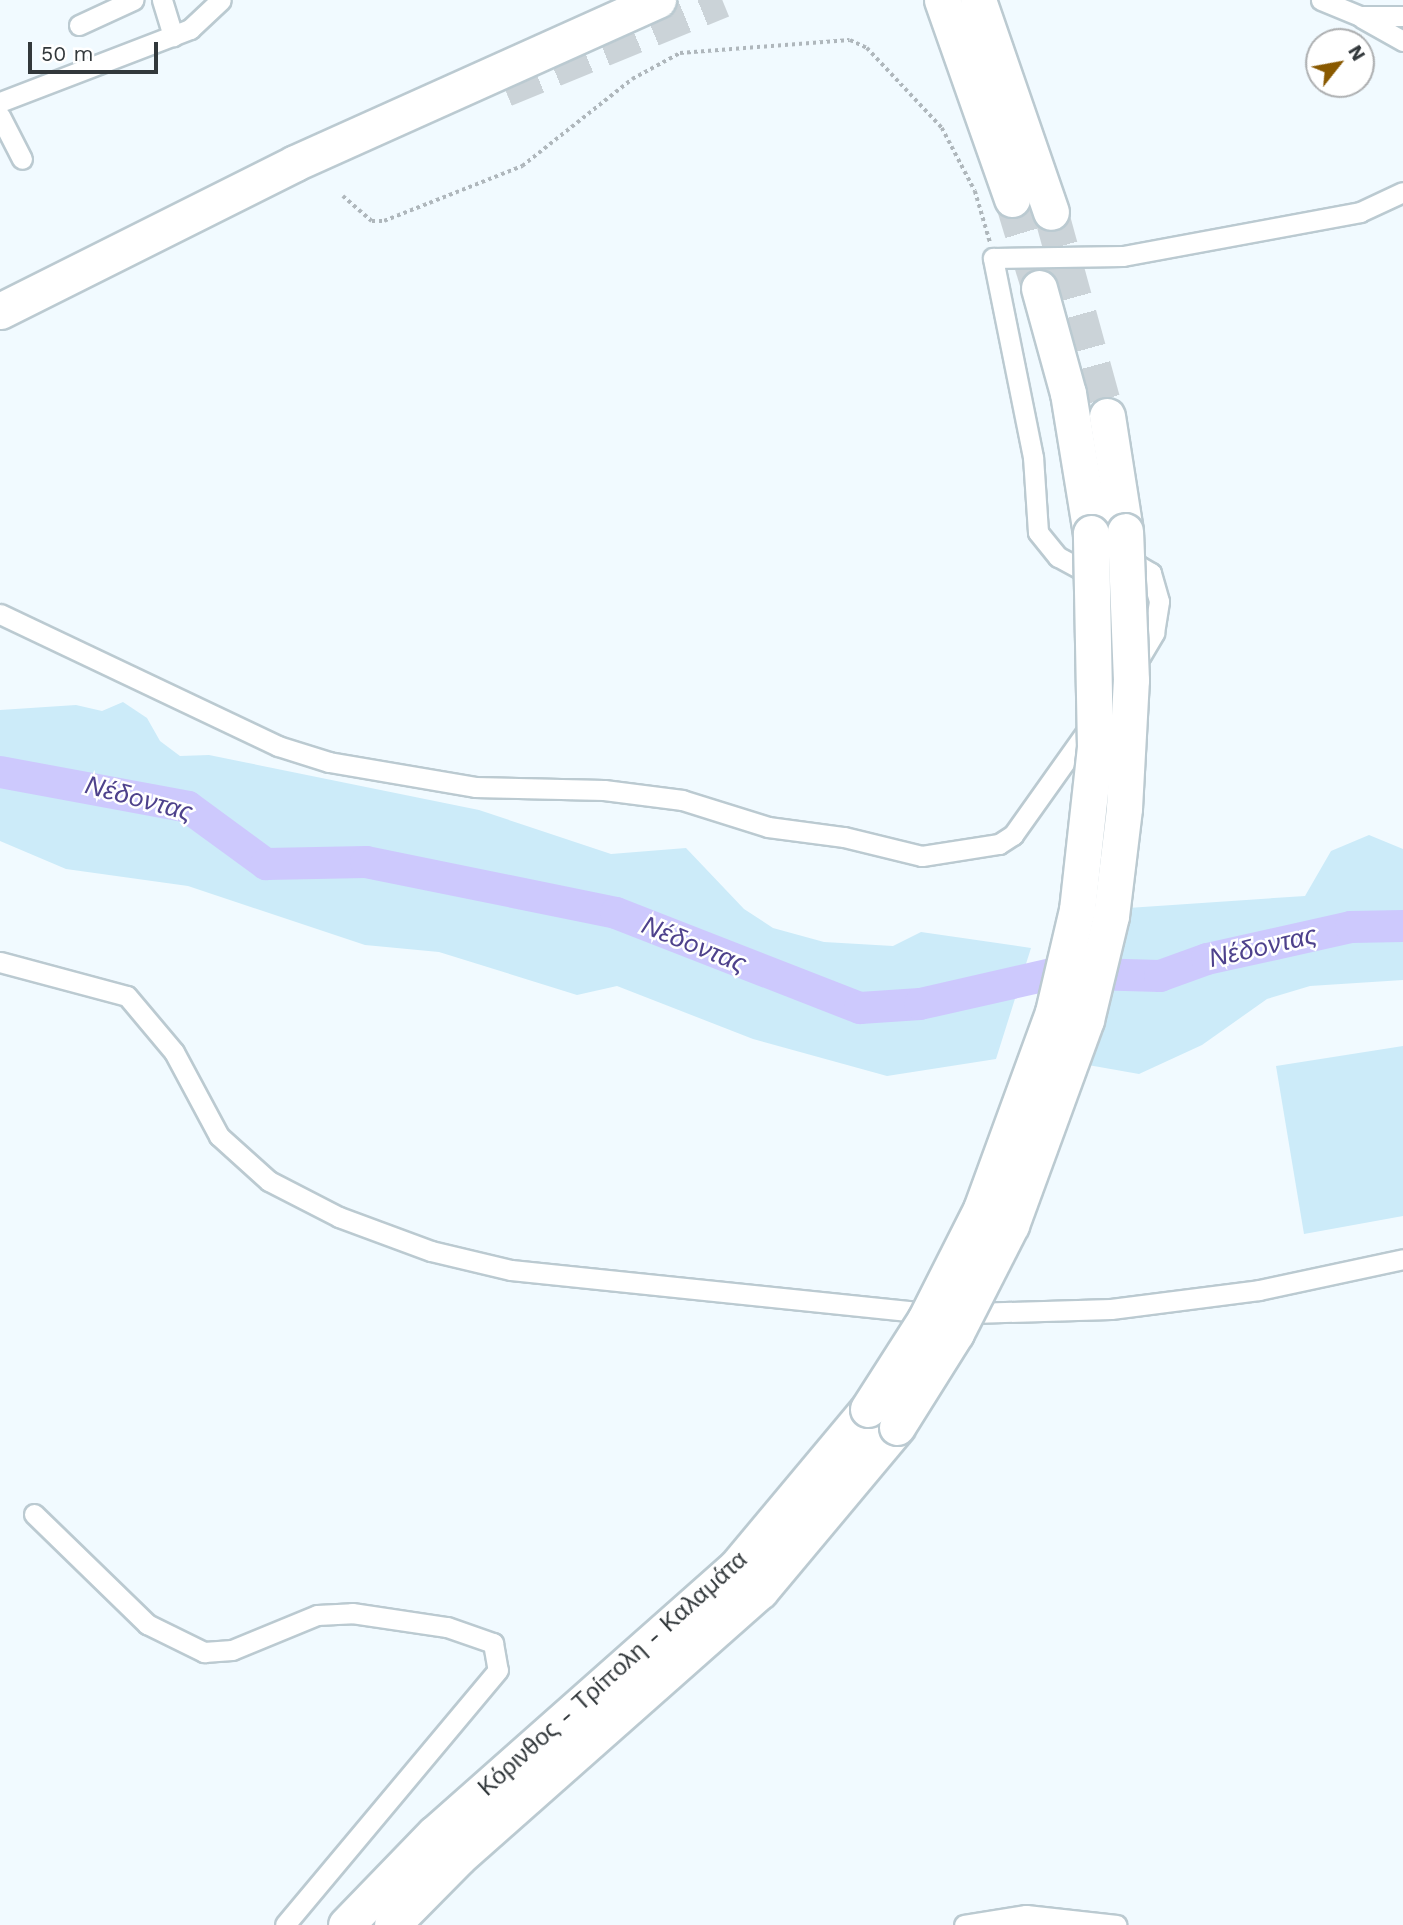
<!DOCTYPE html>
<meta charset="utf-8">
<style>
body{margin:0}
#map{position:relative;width:1403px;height:1925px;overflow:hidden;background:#f1faff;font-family:"Work Sans",sans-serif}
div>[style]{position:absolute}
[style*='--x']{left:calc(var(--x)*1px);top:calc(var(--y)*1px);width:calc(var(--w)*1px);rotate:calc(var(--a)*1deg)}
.green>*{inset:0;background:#ccebf9}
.river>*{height:32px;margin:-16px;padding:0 16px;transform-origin:16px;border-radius:16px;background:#cdc9fd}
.motorway-tunnel>*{height:35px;margin-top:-17.5px;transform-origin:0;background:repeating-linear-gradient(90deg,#cbd3d8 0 35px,transparent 0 53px)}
.path>*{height:3.5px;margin-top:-1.75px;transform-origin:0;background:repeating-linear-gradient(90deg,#afb7bc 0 3.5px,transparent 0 7px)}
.roads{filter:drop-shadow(2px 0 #bbcad1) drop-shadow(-2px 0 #bbcad1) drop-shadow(0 2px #bbcad1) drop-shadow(0 -2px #bbcad1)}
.minor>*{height:19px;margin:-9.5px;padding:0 9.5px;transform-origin:9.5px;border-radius:9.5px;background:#fff}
.motorway>*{height:35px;margin:-17.5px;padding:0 17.5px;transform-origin:17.5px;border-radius:17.5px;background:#fff}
.bridges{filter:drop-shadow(2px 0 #bbcad1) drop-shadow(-2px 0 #bbcad1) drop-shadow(0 2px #bbcad1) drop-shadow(0 -2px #bbcad1)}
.motorway-bridge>*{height:35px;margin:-17.5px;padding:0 17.5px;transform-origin:17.5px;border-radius:17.5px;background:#fff}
span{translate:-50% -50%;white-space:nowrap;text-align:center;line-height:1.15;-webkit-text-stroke:5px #fff;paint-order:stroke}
.street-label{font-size:24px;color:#32383b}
.water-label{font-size:26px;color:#4e428c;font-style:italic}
.north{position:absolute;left:1305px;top:28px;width:70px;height:70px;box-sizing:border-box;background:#fff;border:2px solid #adafb1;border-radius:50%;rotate:59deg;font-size:19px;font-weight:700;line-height:28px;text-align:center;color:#32383b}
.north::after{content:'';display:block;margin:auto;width:24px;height:32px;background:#895900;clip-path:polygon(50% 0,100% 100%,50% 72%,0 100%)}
.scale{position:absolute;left:28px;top:42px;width:130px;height:32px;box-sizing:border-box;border:4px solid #32383b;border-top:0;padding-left:9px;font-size:21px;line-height:24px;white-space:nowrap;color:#32383b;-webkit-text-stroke:5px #fff;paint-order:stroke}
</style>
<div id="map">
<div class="green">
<i style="clip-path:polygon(123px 702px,147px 718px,160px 741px,180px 756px,209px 755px,479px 810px,611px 854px,686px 848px,744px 909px,773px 928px,824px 942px,893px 946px,921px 932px,1031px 948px,996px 1059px,887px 1076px,753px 1039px,617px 986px,577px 995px,439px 952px,365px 945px,188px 886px,66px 869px,0 841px,0 710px,76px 705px,102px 711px)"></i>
<i style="clip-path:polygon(1369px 835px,1403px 849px,1403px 980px,1310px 986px,1267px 999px,1202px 1045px,1139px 1074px,1088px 1065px,1128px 908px,1305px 896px,1331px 851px)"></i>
<i style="clip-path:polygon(1403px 1046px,1403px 1216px,1304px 1234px,1276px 1066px)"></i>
</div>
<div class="river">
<i style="--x:0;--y:772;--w:191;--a:10.5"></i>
<i style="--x:188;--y:807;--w:97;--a:36.2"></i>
<i style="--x:266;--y:864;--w:100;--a:-1.1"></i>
<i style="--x:366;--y:862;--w:255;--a:11.5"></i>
<i style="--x:616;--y:913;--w:262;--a:21.3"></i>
<i style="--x:860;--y:1008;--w:60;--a:-3.8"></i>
<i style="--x:920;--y:1004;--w:139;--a:-12.8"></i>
<i style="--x:1056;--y:973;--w:104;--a:1.7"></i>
<i style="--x:1160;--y:976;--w:50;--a:-19.9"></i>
<i style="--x:1207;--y:959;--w:148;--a:-12.5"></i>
<i style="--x:1351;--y:927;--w:52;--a:-1.1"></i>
</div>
<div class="motorway-tunnel">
<i style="--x:505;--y:89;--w:235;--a:-22.3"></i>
<i style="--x:1012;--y:199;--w:93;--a:73.1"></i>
<i style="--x:1051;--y:212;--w:212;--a:74.6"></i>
</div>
<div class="path">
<i style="--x:343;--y:196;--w:38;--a:41"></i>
<i style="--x:372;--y:221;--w:12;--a:0"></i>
<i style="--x:384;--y:221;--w:149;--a:-21.7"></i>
<i style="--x:522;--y:166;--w:140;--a:-38.3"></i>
<i style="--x:632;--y:79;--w:55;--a:-28.4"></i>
<i style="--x:680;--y:53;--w:170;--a:-4.4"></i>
<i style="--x:850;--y:40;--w:19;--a:25"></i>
<i style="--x:867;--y:48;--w:110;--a:46.8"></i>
<i style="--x:942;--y:128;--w:71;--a:62.4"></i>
<i style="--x:975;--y:191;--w:53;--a:73.6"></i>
</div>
<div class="roads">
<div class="minor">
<i style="--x:162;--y:0;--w:38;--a:73"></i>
<i style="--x:1321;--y:0;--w:42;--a:22.3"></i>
<i style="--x:1360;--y:16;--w:43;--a:0"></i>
<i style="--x:1362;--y:18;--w:47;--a:29.3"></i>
<i style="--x:79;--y:25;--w:60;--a:-24.8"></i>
<i style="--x:0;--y:102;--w:204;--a:-21"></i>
<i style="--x:190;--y:29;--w:42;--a:-43.1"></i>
<i style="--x:0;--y:116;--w:48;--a:62.9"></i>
<i style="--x:0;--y:614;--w:308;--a:25.4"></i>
<i style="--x:278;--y:746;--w:53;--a:17.4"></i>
<i style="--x:329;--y:762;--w:148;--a:9.7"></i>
<i style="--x:475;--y:787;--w:129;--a:1.3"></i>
<i style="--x:604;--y:790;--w:79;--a:7.3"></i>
<i style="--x:682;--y:800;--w:90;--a:17.4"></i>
<i style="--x:768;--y:827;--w:77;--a:7.5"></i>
<i style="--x:844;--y:837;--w:80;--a:13.7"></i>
<i style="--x:922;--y:856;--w:78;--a:-8.9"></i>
<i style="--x:999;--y:844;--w:17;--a:-33"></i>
<i style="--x:1013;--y:835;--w:221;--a:-54.6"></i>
<i style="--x:1141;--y:655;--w:26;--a:-59"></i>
<i style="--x:1154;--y:633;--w:32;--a:-81"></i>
<i style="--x:1159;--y:601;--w:29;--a:-106"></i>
<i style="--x:1151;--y:573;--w:14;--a:-150"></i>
<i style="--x:1139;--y:566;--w:60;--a:178.1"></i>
<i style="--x:1079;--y:568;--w:24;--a:-152"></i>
<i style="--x:1058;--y:557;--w:32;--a:-129"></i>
<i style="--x:1038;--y:532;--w:75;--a:-93.8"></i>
<i style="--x:1033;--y:457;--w:203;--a:-101.4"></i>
<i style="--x:993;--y:258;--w:130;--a:-0.9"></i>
<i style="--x:1123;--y:256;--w:241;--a:-10.5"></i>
<i style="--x:1360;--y:212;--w:47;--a:-24.9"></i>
<i style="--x:0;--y:962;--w:131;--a:15"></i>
<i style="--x:127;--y:996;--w:73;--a:50"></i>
<i style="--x:174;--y:1052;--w:95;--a:61.8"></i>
<i style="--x:219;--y:1136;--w:67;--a:42"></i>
<i style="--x:269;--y:1181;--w:79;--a:27.2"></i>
<i style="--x:339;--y:1217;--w:98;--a:20.3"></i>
<i style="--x:431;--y:1251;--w:82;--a:13.4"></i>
<i style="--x:511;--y:1270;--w:431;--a:5.9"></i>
<i style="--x:940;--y:1314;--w:171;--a:-1.7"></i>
<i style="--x:1111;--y:1309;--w:149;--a:-7.3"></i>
<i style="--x:1259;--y:1290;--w:147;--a:-12.1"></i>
<i style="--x:34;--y:1514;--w:158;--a:44.2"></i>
<i style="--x:147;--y:1624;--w:64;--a:26.2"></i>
<i style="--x:204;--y:1652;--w:28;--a:-4"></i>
<i style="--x:232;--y:1650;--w:92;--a:-22.4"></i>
<i style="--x:317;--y:1615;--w:35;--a:-3"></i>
<i style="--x:352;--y:1613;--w:96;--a:8.4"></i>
<i style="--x:447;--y:1627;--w:49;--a:19.2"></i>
<i style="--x:493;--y:1643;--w:27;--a:80"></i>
<i style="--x:498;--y:1670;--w:332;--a:129.9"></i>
<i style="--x:964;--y:1925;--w:63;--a:-9.2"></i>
<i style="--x:1026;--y:1915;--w:91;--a:6.3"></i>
</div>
<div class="motorway">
<i style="--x:942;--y:0;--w:211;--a:70.6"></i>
<i style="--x:978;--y:0;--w:224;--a:71"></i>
<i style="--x:1039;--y:288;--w:109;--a:74.6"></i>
<i style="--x:1068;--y:393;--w:142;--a:80.7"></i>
<i style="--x:0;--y:311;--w:330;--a:-26.6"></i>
<i style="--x:295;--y:163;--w:398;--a:-24.2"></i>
<i style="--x:1107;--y:416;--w:116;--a:81.1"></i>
<i style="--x:346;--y:1925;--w:127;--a:-46"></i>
<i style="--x:434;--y:1834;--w:402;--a:-41.5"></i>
<i style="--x:735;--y:1568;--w:207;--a:-50.1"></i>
<i style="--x:392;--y:1925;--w:95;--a:-45.4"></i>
<i style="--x:459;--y:1857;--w:402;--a:-41.5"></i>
<i style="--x:760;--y:1591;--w:214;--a:-50.1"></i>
</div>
</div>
<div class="bridges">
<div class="motorway-bridge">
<i style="--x:868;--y:1409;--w:106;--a:-57.4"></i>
<i style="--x:925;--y:1320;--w:124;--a:-63.2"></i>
<i style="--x:981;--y:1209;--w:210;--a:-69.9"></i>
<i style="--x:1053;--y:1012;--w:105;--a:-76.8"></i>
<i style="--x:1077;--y:910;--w:164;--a:-83.7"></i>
<i style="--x:1095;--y:747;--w:214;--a:-91.1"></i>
<i style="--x:897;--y:1427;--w:111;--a:-57.9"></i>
<i style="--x:956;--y:1333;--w:121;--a:-63"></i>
<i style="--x:1011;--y:1225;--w:218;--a:-69.9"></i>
<i style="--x:1086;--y:1020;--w:107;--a:-76.5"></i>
<i style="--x:1111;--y:916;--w:109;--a:-83.1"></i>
<i style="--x:1124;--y:808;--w:128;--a:-86.9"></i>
<i style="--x:1131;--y:680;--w:149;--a:-92.3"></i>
</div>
</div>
<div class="street-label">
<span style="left:613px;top:1674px;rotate:-42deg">Κόρινθος - Τρίπολη - Καλαμάτα</span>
</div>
<div class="water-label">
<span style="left:139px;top:799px;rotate:15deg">Νέδoντας</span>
<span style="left:694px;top:945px;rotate:22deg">Νέδoντας</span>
<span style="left:1263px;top:947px;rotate:-13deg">Νέδoντας</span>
</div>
<div class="north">N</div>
<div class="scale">50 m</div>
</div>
